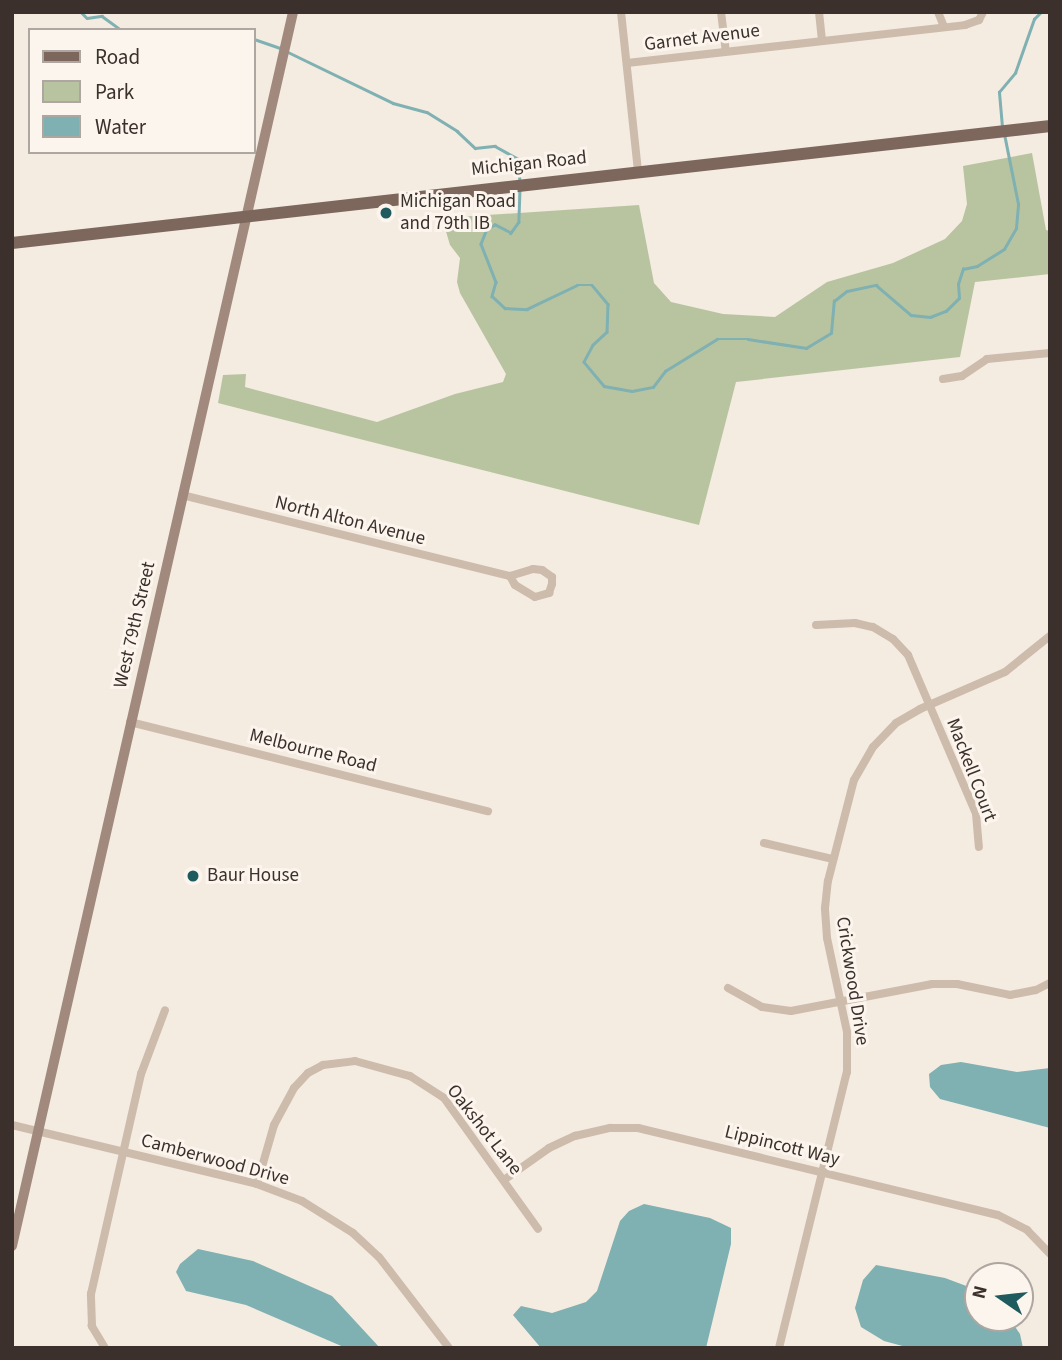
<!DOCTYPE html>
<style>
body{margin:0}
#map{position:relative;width:1062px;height:1360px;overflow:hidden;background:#f4ebe1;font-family:"Source Sans 3",sans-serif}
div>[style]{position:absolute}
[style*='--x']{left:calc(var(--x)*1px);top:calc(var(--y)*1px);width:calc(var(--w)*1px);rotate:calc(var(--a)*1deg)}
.green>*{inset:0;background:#b8c4a0}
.water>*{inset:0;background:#7fb0b2}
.stream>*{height:2.5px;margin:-1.25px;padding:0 1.25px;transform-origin:1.25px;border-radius:1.25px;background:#7fb0b2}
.minor>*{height:8px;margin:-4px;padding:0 4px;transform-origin:4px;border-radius:4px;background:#cdbbac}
.secondary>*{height:10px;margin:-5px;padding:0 5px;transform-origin:5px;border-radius:5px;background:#a18a7d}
.primary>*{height:12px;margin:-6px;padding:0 6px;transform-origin:6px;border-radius:6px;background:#7d675c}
.dots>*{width:19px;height:19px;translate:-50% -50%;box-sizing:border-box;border:4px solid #fbf5ee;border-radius:50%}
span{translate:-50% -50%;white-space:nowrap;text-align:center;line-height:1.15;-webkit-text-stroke:6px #fbf5ee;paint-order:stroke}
.street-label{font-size:19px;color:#3b302b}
.poi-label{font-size:19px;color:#3b302b}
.left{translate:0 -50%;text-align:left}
.frame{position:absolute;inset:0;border:14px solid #3b302b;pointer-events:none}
.legend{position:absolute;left:28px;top:28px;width:228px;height:126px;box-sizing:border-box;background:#fbf5ee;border:2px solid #aea6a0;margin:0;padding:9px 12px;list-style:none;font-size:21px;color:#3b302b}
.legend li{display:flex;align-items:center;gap:14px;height:35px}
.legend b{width:35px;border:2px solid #aea6a0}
.north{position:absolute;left:964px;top:1262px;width:70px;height:70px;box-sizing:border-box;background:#fbf5ee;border:2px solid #aea6a0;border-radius:50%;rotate:284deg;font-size:19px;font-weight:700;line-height:28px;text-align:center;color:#3b302b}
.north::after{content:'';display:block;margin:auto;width:24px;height:32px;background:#1f5a5e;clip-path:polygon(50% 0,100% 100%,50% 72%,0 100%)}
</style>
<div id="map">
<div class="green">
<i style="clip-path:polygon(1032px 153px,1046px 230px,1050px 231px,1050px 274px,975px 282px,960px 357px,736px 382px,699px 525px,218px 403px,223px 375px,246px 374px,245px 387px,377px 422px,455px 394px,503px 382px,506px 374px,460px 293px,457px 282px,460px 258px,450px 245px,442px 218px,639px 205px,654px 283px,671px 302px,723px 314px,775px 317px,827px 282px,893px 263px,945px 239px,962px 221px,967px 204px,963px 166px)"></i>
</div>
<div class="water">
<i style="clip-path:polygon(961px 1062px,1017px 1072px,1050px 1068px,1050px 1128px,940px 1099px,930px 1087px,929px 1074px,941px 1065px)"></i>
<i style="clip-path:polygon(644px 1204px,710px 1218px,731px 1228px,731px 1244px,706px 1348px,541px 1348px,513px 1315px,521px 1306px,552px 1313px,586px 1302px,597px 1291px,620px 1221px,629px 1211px)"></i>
<i style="clip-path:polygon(198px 1249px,253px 1261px,332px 1296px,380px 1348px,346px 1348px,246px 1305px,186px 1291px,176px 1272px,180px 1264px)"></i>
<i style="clip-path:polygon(876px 1265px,945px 1278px,977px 1290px,978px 1318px,1009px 1318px,1020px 1334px,1023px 1348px,910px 1348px,884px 1341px,861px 1327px,855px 1308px,863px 1280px)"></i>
</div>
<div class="stream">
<i style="--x:81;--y:12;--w:8;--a:45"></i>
<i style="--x:87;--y:18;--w:15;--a:-8"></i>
<i style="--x:102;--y:16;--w:24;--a:36"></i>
<i style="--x:254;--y:39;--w:28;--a:19"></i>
<i style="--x:286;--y:51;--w:119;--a:25.9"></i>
<i style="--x:393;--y:103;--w:35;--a:15"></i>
<i style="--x:427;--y:112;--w:36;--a:32"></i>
<i style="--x:457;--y:131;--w:25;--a:43"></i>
<i style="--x:475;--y:148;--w:20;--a:-6"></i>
<i style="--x:495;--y:146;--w:26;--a:29"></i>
<i style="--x:518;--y:159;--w:23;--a:85"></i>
<i style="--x:1002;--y:127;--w:35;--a:-95"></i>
<i style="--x:999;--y:92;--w:25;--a:-50"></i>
<i style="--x:1015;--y:73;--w:57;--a:-70.6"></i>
<i style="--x:1034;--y:19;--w:10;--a:-45"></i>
<i style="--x:520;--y:189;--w:33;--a:92"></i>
<i style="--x:519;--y:222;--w:14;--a:126"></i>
<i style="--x:511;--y:233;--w:18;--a:-153"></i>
<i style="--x:495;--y:225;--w:9;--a:153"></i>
<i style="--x:487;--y:229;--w:16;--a:112"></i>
<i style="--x:481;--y:244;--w:41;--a:68.5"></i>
<i style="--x:496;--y:282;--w:15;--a:106"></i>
<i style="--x:492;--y:296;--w:18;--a:43"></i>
<i style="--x:505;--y:308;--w:22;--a:3"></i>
<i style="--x:527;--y:309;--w:55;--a:-25.6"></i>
<i style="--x:577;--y:285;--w:15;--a:0"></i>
<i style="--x:592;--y:285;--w:25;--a:50"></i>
<i style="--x:608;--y:304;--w:28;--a:92"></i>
<i style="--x:607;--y:332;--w:19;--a:137"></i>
<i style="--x:593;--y:345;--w:19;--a:118"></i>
<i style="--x:584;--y:362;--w:31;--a:50"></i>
<i style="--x:604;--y:386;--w:28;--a:10"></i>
<i style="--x:632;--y:391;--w:21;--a:-11"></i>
<i style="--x:653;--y:387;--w:20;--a:-53"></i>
<i style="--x:665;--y:371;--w:61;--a:-31.6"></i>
<i style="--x:717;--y:339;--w:31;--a:0"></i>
<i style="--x:748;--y:339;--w:59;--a:8.8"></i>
<i style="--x:806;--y:348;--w:29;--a:-31"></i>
<i style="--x:831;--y:333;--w:32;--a:-85"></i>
<i style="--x:834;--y:301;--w:16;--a:-38"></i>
<i style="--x:847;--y:291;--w:30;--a:-12"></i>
<i style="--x:876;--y:285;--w:46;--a:40.6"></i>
<i style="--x:911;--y:315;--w:19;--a:6"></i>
<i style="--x:930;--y:317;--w:17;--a:-21"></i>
<i style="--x:946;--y:311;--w:18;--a:-45"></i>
<i style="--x:959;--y:298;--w:14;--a:-94"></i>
<i style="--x:958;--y:284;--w:16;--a:-72"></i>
<i style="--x:963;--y:269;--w:14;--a:-12"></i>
<i style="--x:977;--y:266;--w:32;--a:-32"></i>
<i style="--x:1004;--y:249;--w:24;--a:-60"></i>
<i style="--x:1016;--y:228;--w:24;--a:-85"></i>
<i style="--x:1018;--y:204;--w:71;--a:-101.3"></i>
</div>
<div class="minor">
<i style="--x:621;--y:12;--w:161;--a:83.9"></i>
<i style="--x:721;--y:12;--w:39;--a:83"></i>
<i style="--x:819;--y:12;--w:29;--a:84"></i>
<i style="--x:938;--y:12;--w:16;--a:68"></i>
<i style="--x:627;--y:63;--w:340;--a:-6.4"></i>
<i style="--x:965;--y:25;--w:15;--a:-20"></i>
<i style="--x:979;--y:20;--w:9;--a:-63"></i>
<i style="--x:943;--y:379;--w:19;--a:-9"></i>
<i style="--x:962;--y:376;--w:30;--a:-34"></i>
<i style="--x:987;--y:359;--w:63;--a:-5.4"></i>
<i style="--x:182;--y:495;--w:338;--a:13.9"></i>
<i style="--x:510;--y:576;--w:10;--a:61"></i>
<i style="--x:515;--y:585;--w:23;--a:31"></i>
<i style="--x:535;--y:597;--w:15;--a:-16"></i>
<i style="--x:549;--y:593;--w:9;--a:-72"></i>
<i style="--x:552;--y:584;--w:7;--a:-90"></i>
<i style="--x:552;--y:577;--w:12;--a:-145"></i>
<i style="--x:542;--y:570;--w:9;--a:-174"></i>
<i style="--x:533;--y:569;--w:24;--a:163"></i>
<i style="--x:816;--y:625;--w:39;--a:-3"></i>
<i style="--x:855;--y:623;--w:18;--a:13"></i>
<i style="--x:873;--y:627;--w:23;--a:31"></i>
<i style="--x:893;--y:639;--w:22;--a:47"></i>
<i style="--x:908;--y:655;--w:173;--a:66.8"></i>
<i style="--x:976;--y:814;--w:33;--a:85"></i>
<i style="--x:130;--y:722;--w:369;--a:14"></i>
<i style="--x:764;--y:843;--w:71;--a:13.1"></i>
<i style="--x:728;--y:988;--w:39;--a:29"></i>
<i style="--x:762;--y:1007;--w:29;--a:8"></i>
<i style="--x:791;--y:1011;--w:144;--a:-10.8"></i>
<i style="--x:932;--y:984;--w:25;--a:0"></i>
<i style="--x:957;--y:984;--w:54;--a:11.7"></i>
<i style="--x:1010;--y:995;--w:26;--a:-11"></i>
<i style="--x:1036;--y:990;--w:16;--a:-27"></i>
<i style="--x:12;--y:1125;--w:252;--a:13.5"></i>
<i style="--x:257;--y:1184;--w:48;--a:20.7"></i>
<i style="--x:302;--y:1201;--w:60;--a:32.1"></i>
<i style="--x:353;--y:1233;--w:35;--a:43"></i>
<i style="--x:379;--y:1257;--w:115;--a:52.4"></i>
<i style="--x:504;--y:1180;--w:55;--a:-35.4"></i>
<i style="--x:549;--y:1148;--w:29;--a:-25"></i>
<i style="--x:575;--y:1136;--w:36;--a:-13"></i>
<i style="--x:610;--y:1128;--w:28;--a:0"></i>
<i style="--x:638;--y:1128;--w:370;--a:13.6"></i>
<i style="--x:998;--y:1215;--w:33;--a:27"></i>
<i style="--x:1027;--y:1230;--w:33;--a:46"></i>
<i style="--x:257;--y:1184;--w:61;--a:-73.9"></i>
<i style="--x:274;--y:1125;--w:42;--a:-61.6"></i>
<i style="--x:294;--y:1088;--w:21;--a:-47"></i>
<i style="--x:308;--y:1073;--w:17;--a:-28"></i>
<i style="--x:323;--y:1065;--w:32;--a:-7"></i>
<i style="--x:355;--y:1061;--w:57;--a:15.3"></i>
<i style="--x:410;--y:1076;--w:40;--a:32.9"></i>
<i style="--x:444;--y:1098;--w:161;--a:54.3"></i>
<i style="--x:105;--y:1348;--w:26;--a:-121"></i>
<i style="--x:92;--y:1326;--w:32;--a:-92"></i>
<i style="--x:91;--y:1294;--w:226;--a:-77.2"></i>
<i style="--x:141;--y:1074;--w:68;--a:-69.4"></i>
<i style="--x:779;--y:1348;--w:284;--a:-76.2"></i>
<i style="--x:847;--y:1072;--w:40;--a:-90"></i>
<i style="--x:847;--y:1032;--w:96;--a:-102"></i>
<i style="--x:827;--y:938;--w:30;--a:-94"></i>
<i style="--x:825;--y:908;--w:27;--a:-84"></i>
<i style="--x:828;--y:881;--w:104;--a:-75.6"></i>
<i style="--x:854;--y:780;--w:38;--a:-60"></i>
<i style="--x:873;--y:747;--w:33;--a:-46"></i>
<i style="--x:896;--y:723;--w:28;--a:-30"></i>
<i style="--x:920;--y:709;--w:93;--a:-23.5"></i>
<i style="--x:1005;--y:672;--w:58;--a:-38.7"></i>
</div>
<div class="secondary">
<i style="--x:12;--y:1246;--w:1266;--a:-77.17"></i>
</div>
<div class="primary">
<i style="--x:12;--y:243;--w:1045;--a:-6.43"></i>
</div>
<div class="dots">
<i style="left:386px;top:213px;background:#1f5a5e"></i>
<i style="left:193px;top:876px;background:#1f5a5e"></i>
</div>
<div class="street-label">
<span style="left:702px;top:38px;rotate:-7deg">Garnet Avenue</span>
<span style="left:529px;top:164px;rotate:-6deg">Michigan Road</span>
<span style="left:350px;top:521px;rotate:14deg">North Alton Avenue</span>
<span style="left:135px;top:625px;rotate:-77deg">West 79th Street</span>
<span style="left:313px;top:751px;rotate:14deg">Melbourne Road</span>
<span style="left:971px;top:770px;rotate:69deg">Mackell Court</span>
<span style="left:852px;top:981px;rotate:81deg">Crickwood Drive</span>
<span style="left:484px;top:1130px;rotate:52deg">Oakshot Lane</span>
<span style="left:782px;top:1146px;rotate:14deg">Lippincott Way</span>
<span style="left:215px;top:1160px;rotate:15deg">Camberwood Drive</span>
</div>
<div class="poi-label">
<span class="left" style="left:400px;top:213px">Michigan Road<br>and 79th IB</span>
<span class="left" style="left:207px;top:876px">Baur House</span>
</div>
<div class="frame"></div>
<ul class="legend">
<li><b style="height:9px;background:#7d675c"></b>Road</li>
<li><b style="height:19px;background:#b8c4a0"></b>Park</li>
<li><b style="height:19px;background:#7fb0b2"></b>Water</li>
</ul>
<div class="north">N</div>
</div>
